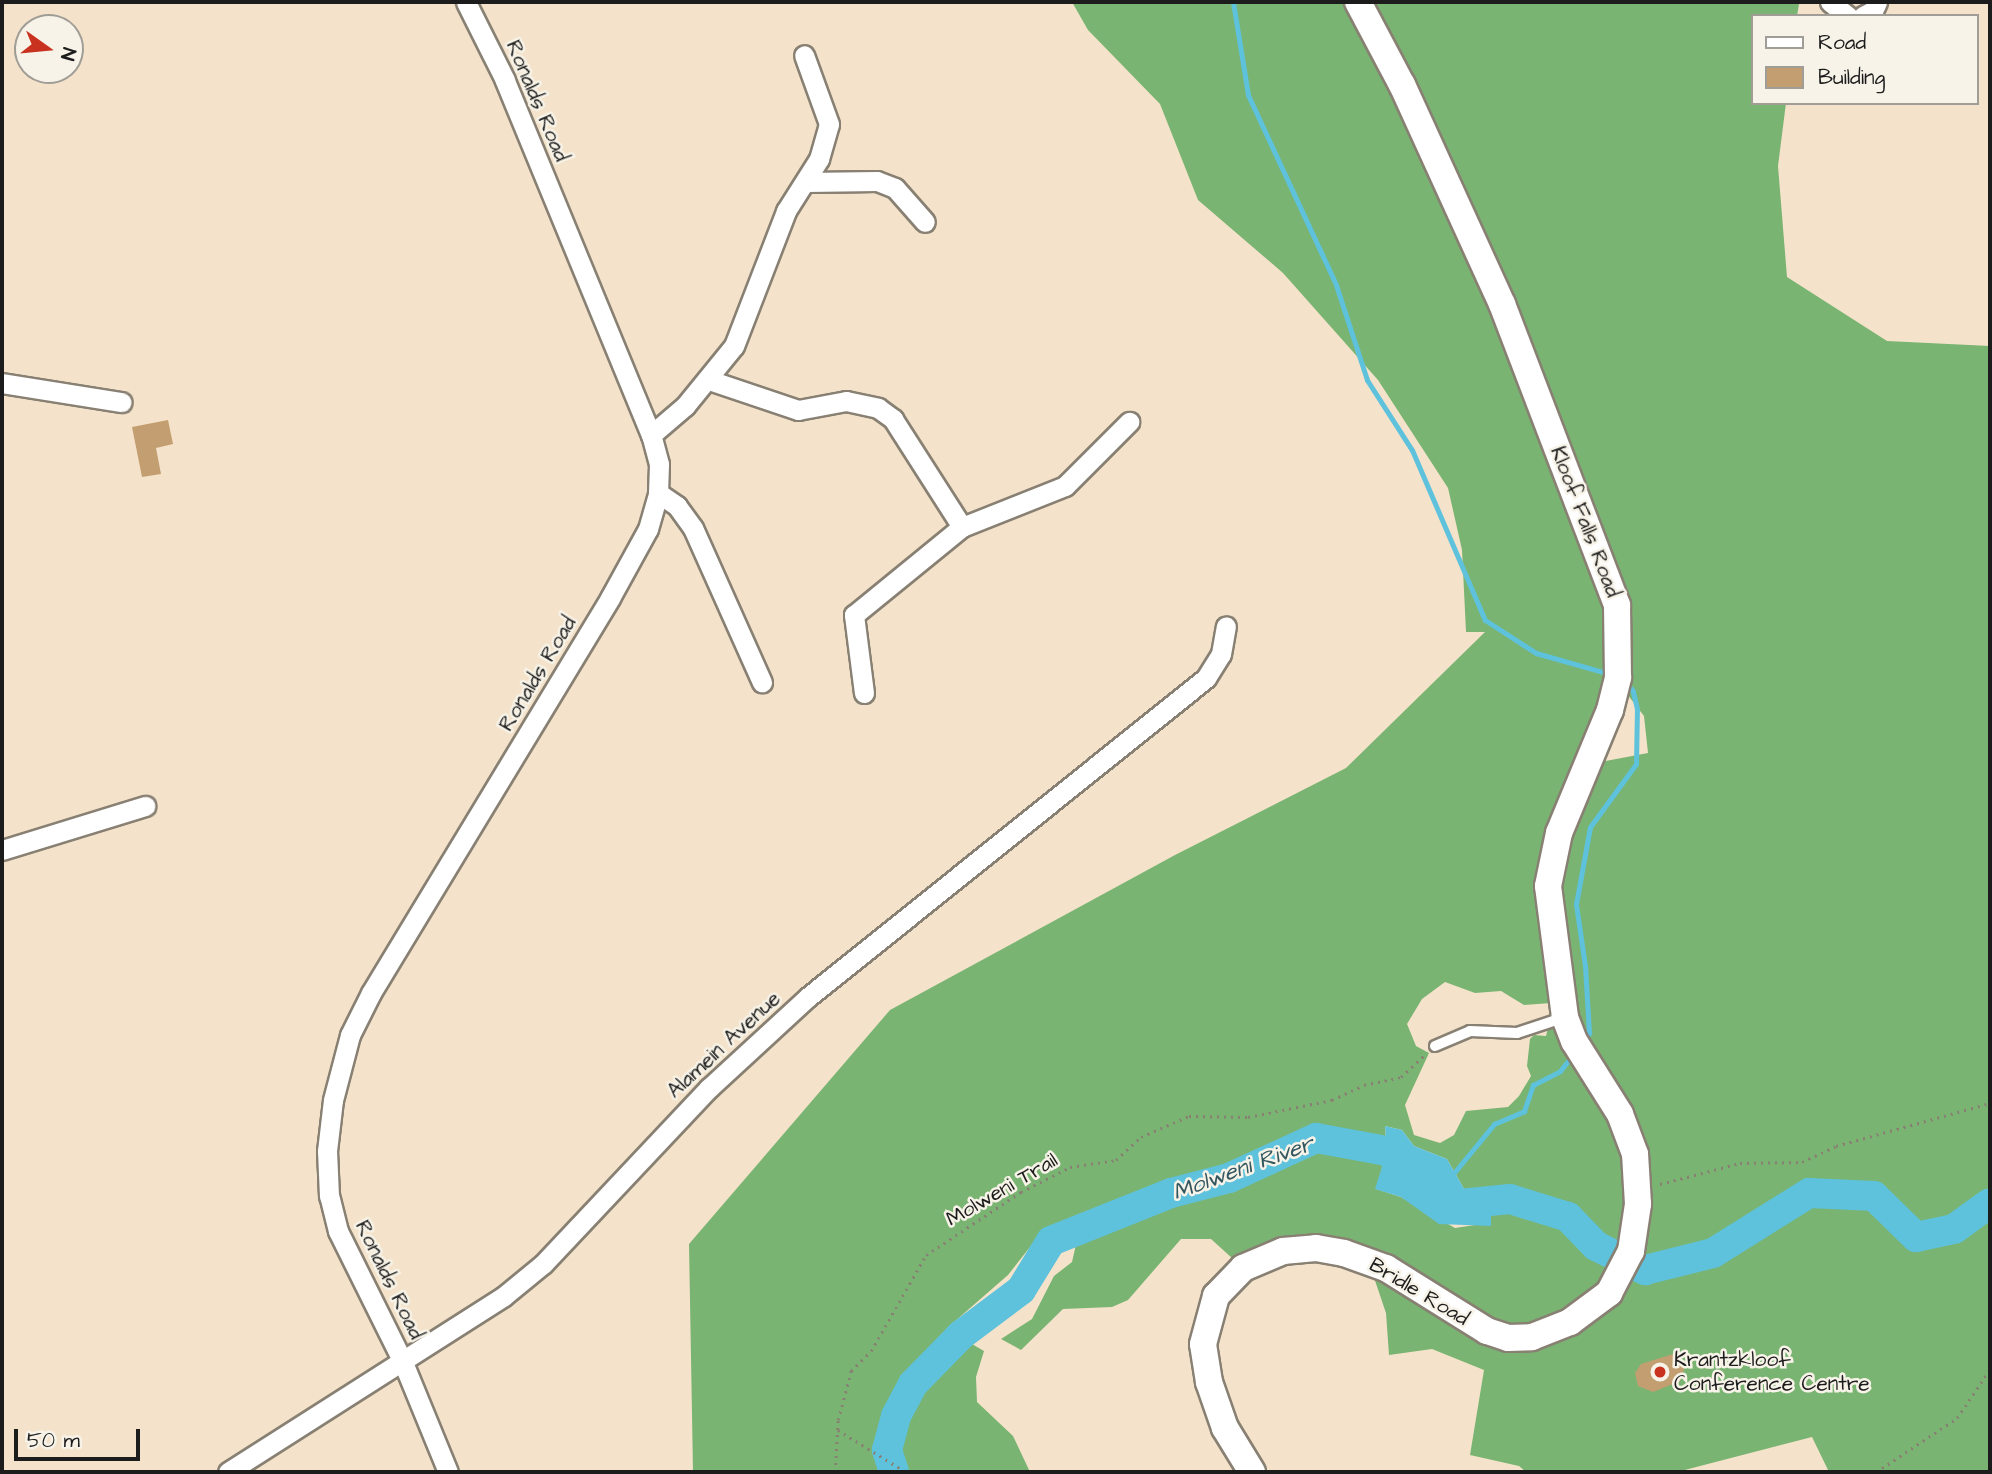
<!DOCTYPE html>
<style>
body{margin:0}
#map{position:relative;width:1992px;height:1474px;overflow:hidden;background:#f4e3ca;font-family:"Architects Daughter",sans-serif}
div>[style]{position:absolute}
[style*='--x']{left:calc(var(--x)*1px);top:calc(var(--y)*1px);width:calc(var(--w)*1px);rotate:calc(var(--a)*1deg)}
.forest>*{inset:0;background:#7ab472}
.water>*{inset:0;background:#5ec2dc}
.stream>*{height:5px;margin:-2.5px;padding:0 2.5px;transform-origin:2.5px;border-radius:2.5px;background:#5ec2dc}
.river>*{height:30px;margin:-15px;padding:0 15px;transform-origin:15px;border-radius:15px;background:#5ec2dc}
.building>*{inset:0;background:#c39e70}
.path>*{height:2.5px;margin-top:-1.25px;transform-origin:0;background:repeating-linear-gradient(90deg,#888073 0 2px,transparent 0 7px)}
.roads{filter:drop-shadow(2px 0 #888073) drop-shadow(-2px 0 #888073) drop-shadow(0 2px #888073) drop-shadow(0 -2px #888073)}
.lane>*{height:10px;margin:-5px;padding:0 5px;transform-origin:5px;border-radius:5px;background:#fff}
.street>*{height:19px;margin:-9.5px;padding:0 9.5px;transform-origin:9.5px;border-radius:9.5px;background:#fff}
.secondary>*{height:26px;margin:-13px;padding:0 13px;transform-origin:13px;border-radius:13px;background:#fff}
.dots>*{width:19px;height:19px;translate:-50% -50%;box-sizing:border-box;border:4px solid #f7f3e8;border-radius:50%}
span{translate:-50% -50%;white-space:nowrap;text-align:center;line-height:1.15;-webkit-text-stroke:5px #f7f3e8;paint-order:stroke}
.street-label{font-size:21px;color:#1c1c1c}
.poi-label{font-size:21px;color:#1c1c1c}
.left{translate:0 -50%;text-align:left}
.water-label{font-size:23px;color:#33565f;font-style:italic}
.frame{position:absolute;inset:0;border:4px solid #1c1c1c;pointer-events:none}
.legend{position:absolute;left:1751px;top:14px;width:228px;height:91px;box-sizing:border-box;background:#f7f3e8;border:2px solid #9f9d96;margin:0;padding:9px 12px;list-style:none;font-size:21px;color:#1c1c1c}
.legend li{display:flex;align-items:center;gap:14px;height:35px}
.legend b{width:35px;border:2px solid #9f9d96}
.north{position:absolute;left:14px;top:14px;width:70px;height:70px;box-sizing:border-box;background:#f7f3e8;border:2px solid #9f9d96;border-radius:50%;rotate:105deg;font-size:19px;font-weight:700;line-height:28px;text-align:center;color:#1c1c1c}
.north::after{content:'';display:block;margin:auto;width:24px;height:32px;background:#c8321e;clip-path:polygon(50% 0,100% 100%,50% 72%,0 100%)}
.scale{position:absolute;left:14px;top:1429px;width:126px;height:32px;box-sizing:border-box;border:4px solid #1c1c1c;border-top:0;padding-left:9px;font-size:21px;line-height:24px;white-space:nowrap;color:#1c1c1c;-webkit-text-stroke:5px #f7f3e8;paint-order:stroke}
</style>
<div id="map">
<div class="forest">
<i style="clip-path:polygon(evenodd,1072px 2px,1799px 4px,1797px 16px,1752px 16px,1752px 103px,1786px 103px,1778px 166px,1787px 277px,1887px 341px,1990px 346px,1990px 1472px,1829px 1472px,1812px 1437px,1677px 1472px,1526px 1472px,1519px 1466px,1470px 1455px,1484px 1370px,1432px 1349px,1389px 1355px,1386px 1313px,1368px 1260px,1344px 1253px,1243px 1268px,1211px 1239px,1181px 1239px,1128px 1300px,1112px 1307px,1063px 1309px,1021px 1350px,1001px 1339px,1032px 1319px,1054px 1276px,1072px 1262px,1075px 1249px,1075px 1240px,1045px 1228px,1008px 1275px,946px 1329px,984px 1351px,976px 1377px,977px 1402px,1013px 1436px,1030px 1472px,693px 1472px,689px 1244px,890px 1010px,1175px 855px,1346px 768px,1485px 632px,1466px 632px,1462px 550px,1448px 488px,1378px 380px,1283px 273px,1198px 200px,1160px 104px,1088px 30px,1072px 2px,1624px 690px,1644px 716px,1648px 753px,1595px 763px,1624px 690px,1072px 2px,1445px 982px,1475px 993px,1501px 991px,1524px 1005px,1551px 1003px,1552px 1011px,1546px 1036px,1534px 1035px,1530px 1039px,1527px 1066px,1531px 1076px,1519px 1096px,1508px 1107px,1466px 1111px,1454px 1135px,1440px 1143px,1414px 1135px,1405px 1105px,1429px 1053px,1416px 1046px,1407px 1024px,1422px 999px,1445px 982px,1072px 2px,1385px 1126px,1402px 1130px,1414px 1146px,1447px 1159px,1467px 1194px,1482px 1203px,1475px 1225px,1455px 1228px,1401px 1197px,1376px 1189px,1387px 1151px,1385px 1126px)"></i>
</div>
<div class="water">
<i style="clip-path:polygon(1385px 1126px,1402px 1130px,1414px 1146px,1447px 1159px,1467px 1194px,1491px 1215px,1491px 1226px,1439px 1224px,1401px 1197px,1375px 1189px,1387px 1151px)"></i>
</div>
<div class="stream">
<i style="--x:1233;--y:2;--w:94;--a:80.8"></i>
<i style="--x:1248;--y:95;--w:209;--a:65.1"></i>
<i style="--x:1336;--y:285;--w:100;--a:71.9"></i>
<i style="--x:1367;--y:380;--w:83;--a:57.3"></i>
<i style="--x:1412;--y:450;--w:185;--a:66.8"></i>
<i style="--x:1485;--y:620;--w:61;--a:32.9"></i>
<i style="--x:1536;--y:653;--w:70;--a:15.8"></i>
<i style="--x:1584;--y:1040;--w:9;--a:-54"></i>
<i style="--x:1589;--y:1033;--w:67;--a:-93.4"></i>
<i style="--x:1585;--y:966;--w:63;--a:-98.3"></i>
<i style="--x:1576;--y:904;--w:78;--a:-79.7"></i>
<i style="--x:1590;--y:827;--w:78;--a:-53.9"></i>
<i style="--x:1636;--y:764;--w:55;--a:-89"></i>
<i style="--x:1637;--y:709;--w:18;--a:-103"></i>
<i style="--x:1633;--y:691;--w:11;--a:-131"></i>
<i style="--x:1453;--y:1174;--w:65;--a:-50.6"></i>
<i style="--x:1494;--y:1124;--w:33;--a:-23"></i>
<i style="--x:1524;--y:1111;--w:28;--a:-71"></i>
<i style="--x:1533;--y:1085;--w:30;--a:-27"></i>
<i style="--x:1560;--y:1071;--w:23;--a:-52"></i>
</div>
<div class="river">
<i style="--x:894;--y:1472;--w:23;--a:-108"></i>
<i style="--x:887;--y:1450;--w:35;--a:-75"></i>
<i style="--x:896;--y:1416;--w:36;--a:-62"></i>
<i style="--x:913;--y:1384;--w:69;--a:-45.6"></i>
<i style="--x:961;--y:1335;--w:75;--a:-36.9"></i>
<i style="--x:1021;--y:1290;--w:57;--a:-58.5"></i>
<i style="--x:1051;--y:1241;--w:129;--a:-21.8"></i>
<i style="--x:1171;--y:1193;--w:60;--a:-14.5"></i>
<i style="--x:1229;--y:1178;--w:96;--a:-24.7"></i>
<i style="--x:1316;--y:1138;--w:72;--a:10.4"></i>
<i style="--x:1387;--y:1151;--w:57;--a:40.1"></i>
<i style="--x:1431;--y:1188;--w:33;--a:29"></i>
<i style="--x:1460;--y:1204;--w:50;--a:-5.7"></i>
<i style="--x:1510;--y:1199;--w:61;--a:17.2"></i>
<i style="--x:1568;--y:1217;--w:40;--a:46"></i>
<i style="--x:1596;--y:1246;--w:55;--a:26.1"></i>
<i style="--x:1645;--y:1270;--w:70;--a:-14"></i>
<i style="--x:1713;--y:1253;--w:113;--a:-32"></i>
<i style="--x:1809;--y:1193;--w:65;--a:2.6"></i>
<i style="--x:1874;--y:1196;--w:59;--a:44.3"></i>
<i style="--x:1916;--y:1237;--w:39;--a:-12"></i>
<i style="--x:1954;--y:1229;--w:44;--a:-35.8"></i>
</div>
<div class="building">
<i style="clip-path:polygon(168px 420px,173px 444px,156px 448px,161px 474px,142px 477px,132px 427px)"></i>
<i style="clip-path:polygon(1673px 1354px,1685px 1366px,1680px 1381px,1653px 1392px,1638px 1386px,1635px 1373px,1641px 1364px)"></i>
</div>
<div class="path">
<i style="--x:1660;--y:1184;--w:83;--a:-14.7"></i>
<i style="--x:1740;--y:1163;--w:62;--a:-0.9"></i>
<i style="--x:1802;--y:1162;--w:38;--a:-25"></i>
<i style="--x:1836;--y:1146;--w:160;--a:-15.6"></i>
<i style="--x:838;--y:1430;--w:80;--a:31.7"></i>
<i style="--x:835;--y:1472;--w:52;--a:-86.7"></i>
<i style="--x:838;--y:1420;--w:51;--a:-75.1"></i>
<i style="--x:851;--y:1371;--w:28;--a:-45"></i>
<i style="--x:871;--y:1351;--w:111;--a:-60.2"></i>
<i style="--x:926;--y:1255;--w:114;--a:-33.6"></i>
<i style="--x:1021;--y:1192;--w:55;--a:-27"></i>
<i style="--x:1070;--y:1167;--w:47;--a:-8.7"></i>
<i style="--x:1116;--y:1160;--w:34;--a:-43"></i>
<i style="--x:1141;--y:1137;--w:52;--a:-23.6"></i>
<i style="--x:1189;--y:1116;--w:59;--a:1"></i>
<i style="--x:1248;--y:1117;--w:86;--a:-11.4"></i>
<i style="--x:1332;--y:1100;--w:35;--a:-25"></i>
<i style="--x:1364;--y:1085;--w:38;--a:-12"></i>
<i style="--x:1401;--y:1077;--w:33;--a:-43"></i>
<i style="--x:1876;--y:1472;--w:97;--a:-33.7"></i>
<i style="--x:1957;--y:1418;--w:59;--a:-56"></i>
</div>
<div class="roads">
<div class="lane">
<i style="--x:1435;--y:1046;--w:38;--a:-23"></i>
<i style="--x:1470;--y:1031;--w:47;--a:2.4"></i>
<i style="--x:1517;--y:1033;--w:51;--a:-18.4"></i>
</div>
<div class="street">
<i style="--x:1830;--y:2;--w:23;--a:38"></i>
<i style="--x:1863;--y:16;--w:11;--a:-27"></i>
<i style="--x:1873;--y:11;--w:10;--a:-66"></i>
<i style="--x:807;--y:182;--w:70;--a:-0.8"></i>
<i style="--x:877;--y:181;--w:19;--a:21"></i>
<i style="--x:895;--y:188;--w:45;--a:48.6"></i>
<i style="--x:709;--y:380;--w:94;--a:18.6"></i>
<i style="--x:798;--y:410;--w:49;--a:-10.6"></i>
<i style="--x:846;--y:401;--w:33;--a:12"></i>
<i style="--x:878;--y:408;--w:19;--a:36"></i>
<i style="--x:893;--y:419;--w:128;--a:57.4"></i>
<i style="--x:2;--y:383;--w:121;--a:9.1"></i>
<i style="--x:651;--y:435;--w:45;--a:-40.5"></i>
<i style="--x:685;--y:406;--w:77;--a:-50.8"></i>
<i style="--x:734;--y:346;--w:145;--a:-68.9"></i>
<i style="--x:786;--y:211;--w:62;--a:-57.6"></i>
<i style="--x:819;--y:159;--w:36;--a:-74"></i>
<i style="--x:829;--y:124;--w:73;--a:-109.9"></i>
<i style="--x:658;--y:493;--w:23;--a:34"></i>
<i style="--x:677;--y:506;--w:27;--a:54"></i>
<i style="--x:693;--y:528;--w:169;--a:65.9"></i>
<i style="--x:864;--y:693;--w:79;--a:-97.3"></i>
<i style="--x:854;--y:615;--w:139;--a:-39.2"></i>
<i style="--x:962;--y:527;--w:111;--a:-21.7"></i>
<i style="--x:1065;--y:486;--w:91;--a:-45"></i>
<i style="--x:2;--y:850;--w:150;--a:-17.1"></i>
<i style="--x:228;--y:1472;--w:327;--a:-32.5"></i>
<i style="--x:504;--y:1296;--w:50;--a:-39.4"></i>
<i style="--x:543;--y:1264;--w:242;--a:-46.7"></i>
<i style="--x:709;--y:1088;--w:134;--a:-42.6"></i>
<i style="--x:808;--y:997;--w:510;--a:-38.71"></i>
<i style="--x:1206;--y:678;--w:28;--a:-58"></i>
<i style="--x:1221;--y:654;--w:28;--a:-80"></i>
<i style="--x:448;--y:1472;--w:121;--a:-112.3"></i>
<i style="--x:402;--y:1360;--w:144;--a:-116.4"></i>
<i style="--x:338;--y:1231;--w:36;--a:-104"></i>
<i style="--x:329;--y:1196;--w:45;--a:-92.5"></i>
<i style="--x:327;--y:1151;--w:51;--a:-83.3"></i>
<i style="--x:333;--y:1100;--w:67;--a:-75.3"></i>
<i style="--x:350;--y:1035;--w:47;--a:-63.4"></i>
<i style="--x:371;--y:993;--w:462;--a:-58.8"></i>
<i style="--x:610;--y:598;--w:79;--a:-61.2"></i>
<i style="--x:648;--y:529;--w:37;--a:-74"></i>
<i style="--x:658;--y:493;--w:29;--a:-88"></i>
<i style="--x:659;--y:464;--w:30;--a:-105"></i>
<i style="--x:651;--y:435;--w:384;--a:-112.4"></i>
<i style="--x:505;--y:80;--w:87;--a:-116.6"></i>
</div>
<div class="secondary">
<i style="--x:1252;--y:1472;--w:52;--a:-121.5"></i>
<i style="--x:1225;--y:1428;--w:49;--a:-109.2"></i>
<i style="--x:1209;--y:1382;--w:38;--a:-99"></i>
<i style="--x:1203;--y:1344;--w:50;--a:-74.8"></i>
<i style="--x:1216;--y:1296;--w:39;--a:-46"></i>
<i style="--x:1243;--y:1268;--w:43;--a:-23"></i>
<i style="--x:1283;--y:1251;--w:33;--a:-5"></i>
<i style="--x:1316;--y:1248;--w:28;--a:10"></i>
<i style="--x:1344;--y:1253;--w:45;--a:19.7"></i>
<i style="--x:1386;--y:1268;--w:119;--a:32"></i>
<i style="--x:1487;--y:1331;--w:22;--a:18"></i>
<i style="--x:1508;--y:1338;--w:24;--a:-2"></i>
<i style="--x:1532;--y:1337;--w:41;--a:-21.5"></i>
<i style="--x:1570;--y:1322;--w:49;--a:-36.6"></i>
<i style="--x:1609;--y:1293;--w:47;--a:-62.4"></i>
<i style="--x:1631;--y:1251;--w:48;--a:-81.5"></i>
<i style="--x:1638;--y:1204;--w:50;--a:-93.4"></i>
<i style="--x:1635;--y:1154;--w:43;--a:-110.6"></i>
<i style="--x:1620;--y:1114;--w:86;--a:-122.2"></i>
<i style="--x:1574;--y:1041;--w:26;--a:-111"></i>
<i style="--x:1565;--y:1017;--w:132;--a:-97.4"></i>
<i style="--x:1548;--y:886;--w:54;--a:-78.3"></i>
<i style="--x:1559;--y:833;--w:133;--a:-67.5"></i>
<i style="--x:1610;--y:710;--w:34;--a:-76"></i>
<i style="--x:1618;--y:677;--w:72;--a:-90.8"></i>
<i style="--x:1617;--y:605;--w:322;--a:-110.9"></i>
<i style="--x:1502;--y:304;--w:241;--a:-114.5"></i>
<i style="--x:1402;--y:85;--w:94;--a:-117.9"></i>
</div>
</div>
<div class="dots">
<i style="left:1660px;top:1372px;background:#c8321e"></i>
</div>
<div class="street-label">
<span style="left:537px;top:101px;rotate:67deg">Ronalds Road</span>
<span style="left:1585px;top:522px;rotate:69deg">Kloof Falls Road</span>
<span style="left:538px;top:674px;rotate:-59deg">Ronalds Road</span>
<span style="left:724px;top:1045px;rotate:-43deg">Alamein Avenue</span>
<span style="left:1002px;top:1190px;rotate:-30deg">Molweni Trail</span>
<span style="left:389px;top:1280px;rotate:64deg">Ronalds Road</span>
<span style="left:1419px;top:1292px;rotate:31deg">Bridle Road</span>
</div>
<div class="poi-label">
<span class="left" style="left:1674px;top:1372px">Krantzkloof<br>Conference Centre</span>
</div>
<div class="water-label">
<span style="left:1243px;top:1168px;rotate:-20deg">Molweni River</span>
</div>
<div class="frame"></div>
<ul class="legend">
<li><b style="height:9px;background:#fff"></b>Road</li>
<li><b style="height:19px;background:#c39e70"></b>Building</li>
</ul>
<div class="north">N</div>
<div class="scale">50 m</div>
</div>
